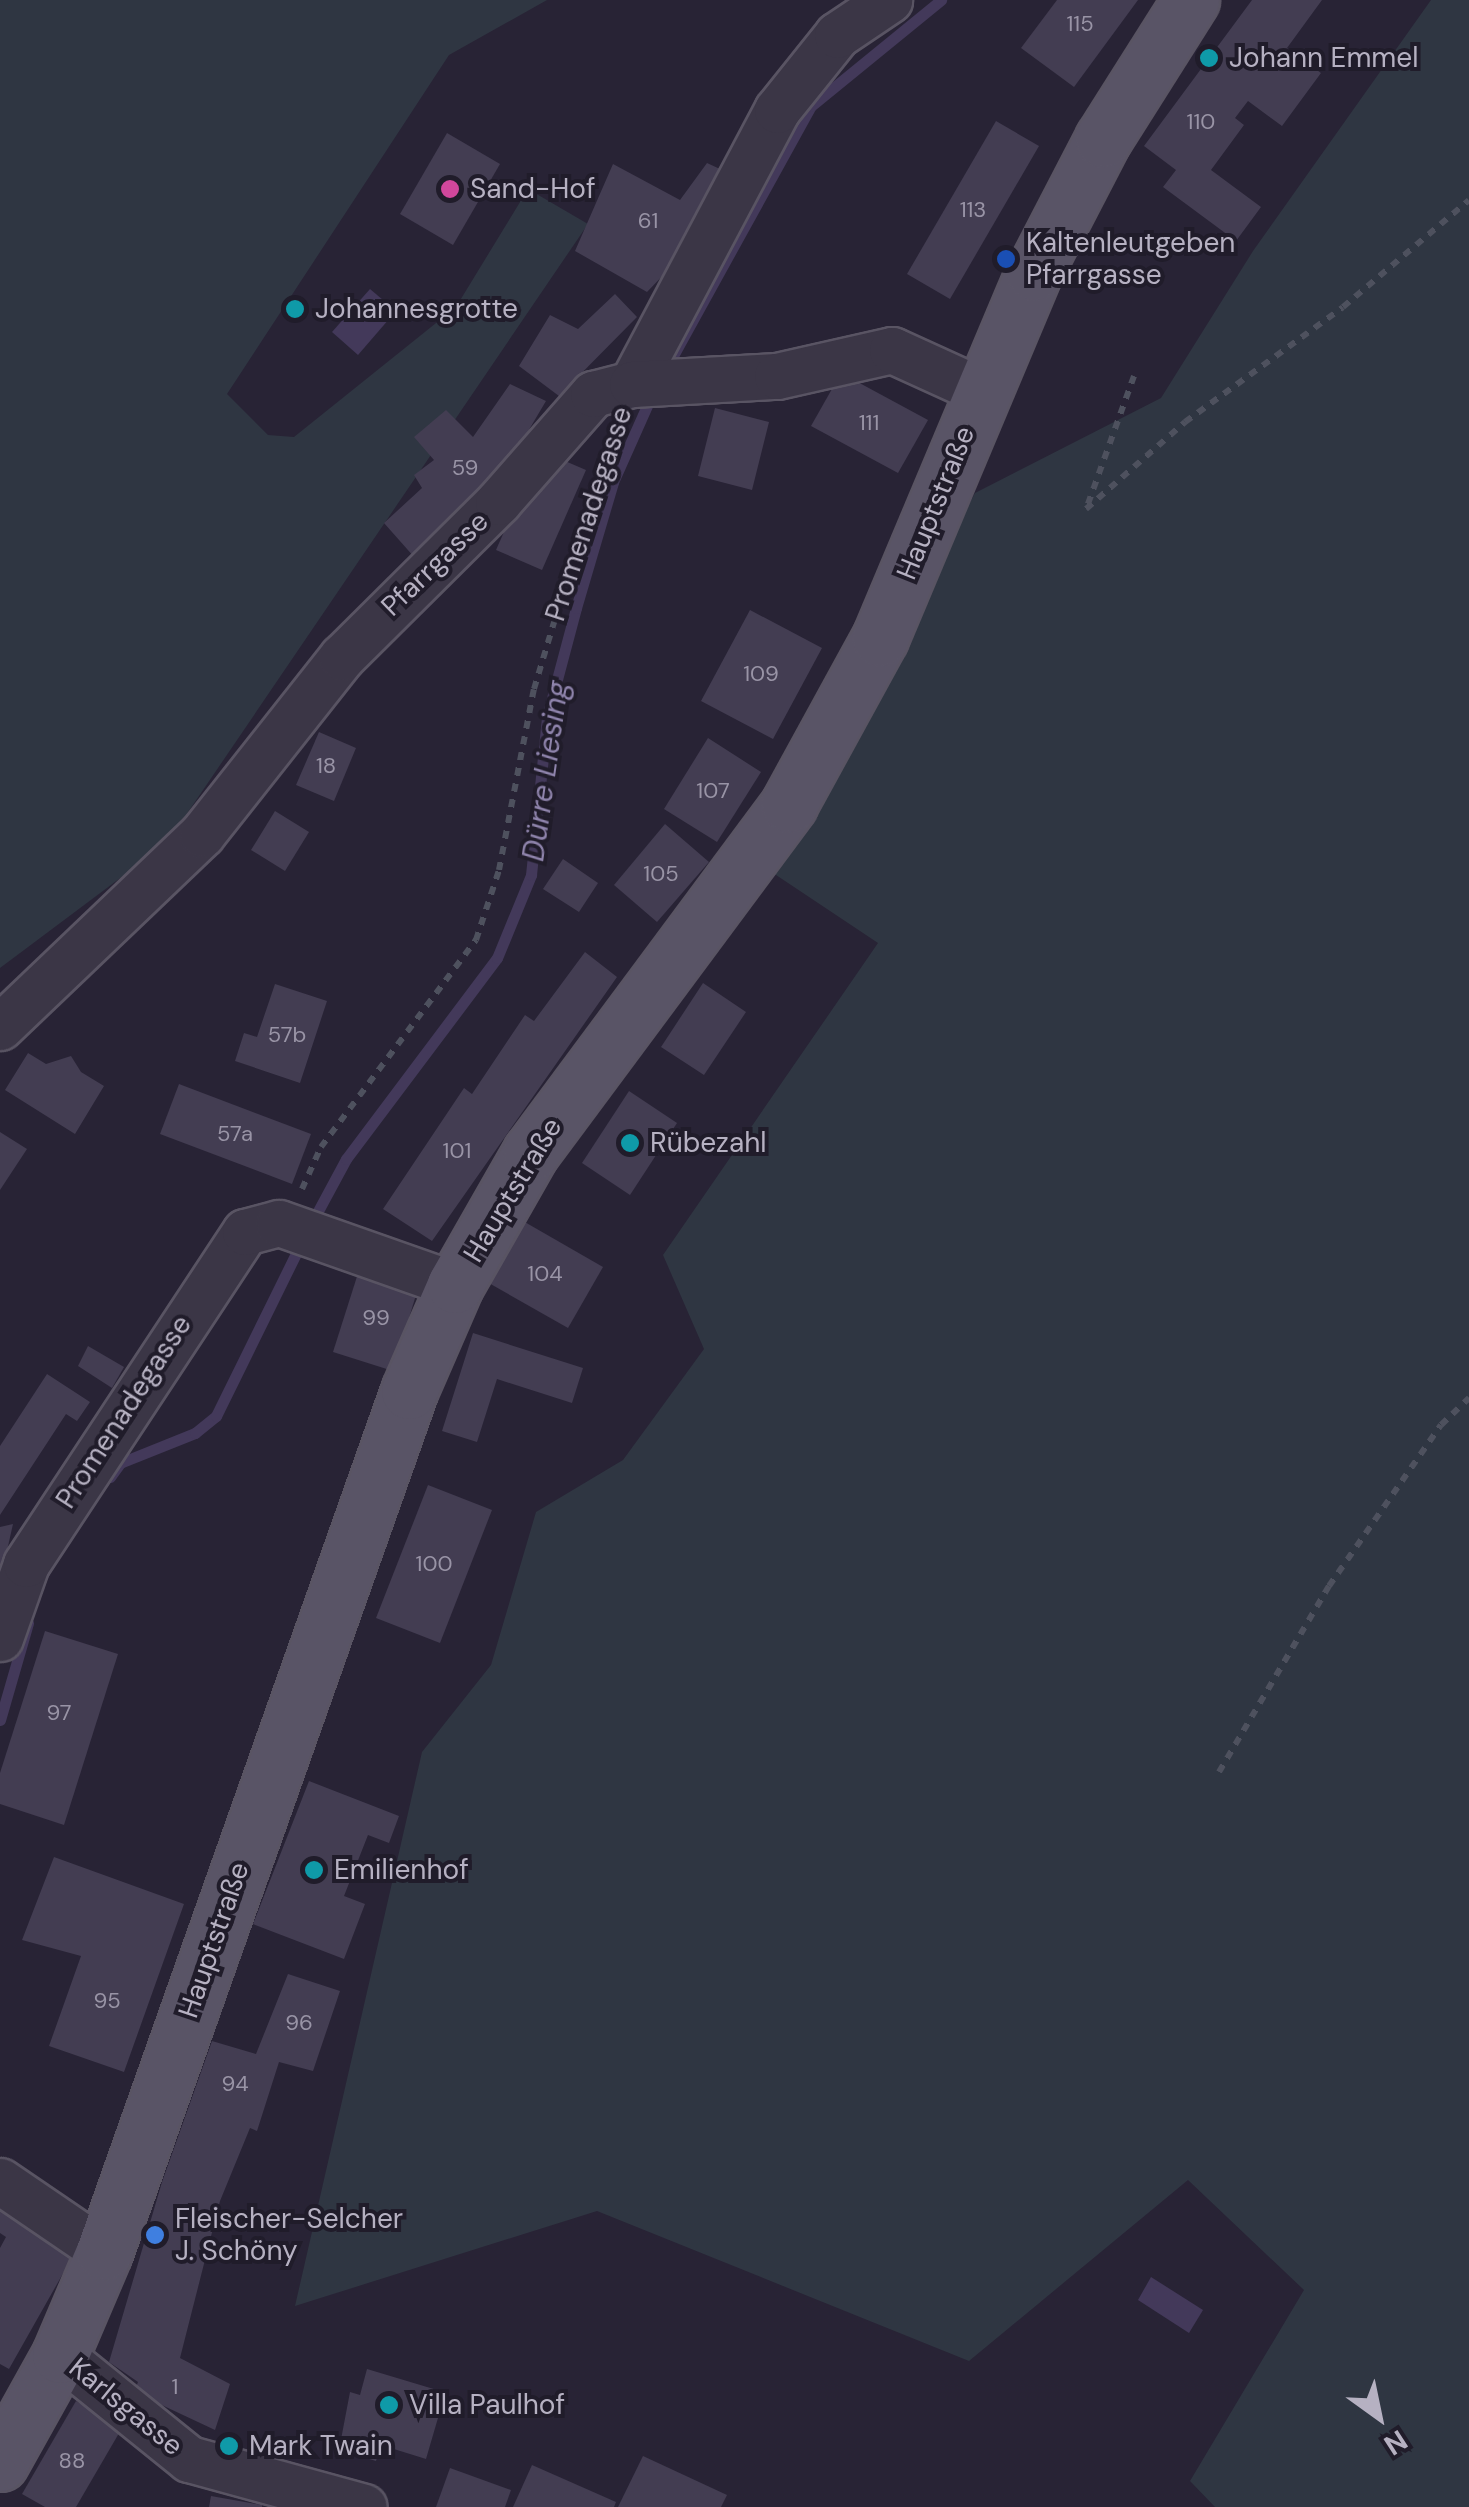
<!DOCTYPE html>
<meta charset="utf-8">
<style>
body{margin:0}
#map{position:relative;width:1469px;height:2507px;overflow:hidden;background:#282335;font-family:"DM Sans",sans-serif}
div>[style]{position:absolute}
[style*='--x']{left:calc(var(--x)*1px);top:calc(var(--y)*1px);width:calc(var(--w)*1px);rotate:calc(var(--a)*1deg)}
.green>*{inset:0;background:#2f3642}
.water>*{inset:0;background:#43395a}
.stream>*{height:11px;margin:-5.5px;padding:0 5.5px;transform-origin:5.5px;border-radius:5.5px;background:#43395a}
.building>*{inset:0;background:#433d52}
.path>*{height:6px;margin-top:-3px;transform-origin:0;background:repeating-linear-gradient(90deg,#4e515e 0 8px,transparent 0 16px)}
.roads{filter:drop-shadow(2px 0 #595463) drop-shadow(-2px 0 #595463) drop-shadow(0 2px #595463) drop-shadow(0 -2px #595463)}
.minor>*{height:45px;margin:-22.5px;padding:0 22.5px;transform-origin:22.5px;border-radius:22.5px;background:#3b3646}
.major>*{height:55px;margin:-27.5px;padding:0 27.5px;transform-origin:27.5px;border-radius:27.5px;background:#595466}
.dots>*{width:28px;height:28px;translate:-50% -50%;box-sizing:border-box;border:5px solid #201c2a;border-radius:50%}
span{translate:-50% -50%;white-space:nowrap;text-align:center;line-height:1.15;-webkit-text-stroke:8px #201c2a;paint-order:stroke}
.number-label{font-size:22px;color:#9994a6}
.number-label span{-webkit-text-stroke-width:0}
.poi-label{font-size:28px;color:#b6b1c2}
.left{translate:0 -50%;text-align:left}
.street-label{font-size:28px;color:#b6b1c2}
.water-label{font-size:30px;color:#8f84ac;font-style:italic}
.north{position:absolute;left:1329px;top:2367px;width:100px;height:100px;-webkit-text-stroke:8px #201c2a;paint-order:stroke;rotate:147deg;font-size:28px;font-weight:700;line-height:40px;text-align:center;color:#b6b1c2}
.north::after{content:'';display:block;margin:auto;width:35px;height:45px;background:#b6b1c2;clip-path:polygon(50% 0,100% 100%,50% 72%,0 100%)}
</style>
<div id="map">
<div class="green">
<i style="clip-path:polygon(0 0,547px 0,449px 55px,227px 394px,268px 435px,294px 437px,456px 307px,528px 189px,588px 224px,167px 843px,0 968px)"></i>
<i style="clip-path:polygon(1431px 0,1469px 0,1469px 2507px,1215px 2507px,1190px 2481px,1304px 2290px,1188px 2180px,969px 2361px,597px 2211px,295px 2306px,422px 1752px,491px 1665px,536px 1512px,623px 1460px,704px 1349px,663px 1255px,878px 943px,773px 873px,975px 493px,1161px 398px,1253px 251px)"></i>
</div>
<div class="water">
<i style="clip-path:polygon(370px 289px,396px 311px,358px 355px,332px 332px)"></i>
<i style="clip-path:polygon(1151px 2277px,1203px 2310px,1189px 2333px,1138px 2300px)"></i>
</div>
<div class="stream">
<i style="--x:664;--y:372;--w:304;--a:-61.1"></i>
<i style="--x:811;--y:106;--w:168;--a:-39.2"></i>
<i style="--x:311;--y:1224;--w:74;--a:-61.7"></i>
<i style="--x:346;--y:1159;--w:251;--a:-53.1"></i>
<i style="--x:497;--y:958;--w:90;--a:-67.7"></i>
<i style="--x:531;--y:875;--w:159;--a:-84.2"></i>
<i style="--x:547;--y:717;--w:113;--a:-75.1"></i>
<i style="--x:576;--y:608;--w:131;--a:-73.6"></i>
<i style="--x:613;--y:482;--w:98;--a:-66"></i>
<i style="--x:110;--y:1477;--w:17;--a:-54"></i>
<i style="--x:120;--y:1463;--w:81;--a:-21.8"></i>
<i style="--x:195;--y:1433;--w:27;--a:-39"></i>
<i style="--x:216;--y:1416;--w:195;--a:-63.8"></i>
<i style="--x:0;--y:1720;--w:101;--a:-73.9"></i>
</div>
<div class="building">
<i style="clip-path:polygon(1057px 0,1138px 0,1074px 87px,1021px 48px)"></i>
<i style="clip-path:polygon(1252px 0,1322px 0,1287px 48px,1321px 73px,1282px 126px,1248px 101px,1235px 118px,1244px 125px,1211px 170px,1261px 207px,1236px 241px,1163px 187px,1176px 170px,1144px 146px)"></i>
<i style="clip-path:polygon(996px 121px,1039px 146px,950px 299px,907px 274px)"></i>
<i style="clip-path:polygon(447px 133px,500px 164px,453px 245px,400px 214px)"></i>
<i style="clip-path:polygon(707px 163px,733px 175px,695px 242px,647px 292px,575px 251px,613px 164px,680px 200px)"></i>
<i style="clip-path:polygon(615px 294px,637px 317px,559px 396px,519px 366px,550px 315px,578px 329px)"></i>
<i style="clip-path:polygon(841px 373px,928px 420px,898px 473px,811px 426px)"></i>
<i style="clip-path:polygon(510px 384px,546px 401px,501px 477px,415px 558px,384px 523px,422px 488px,414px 475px,434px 460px,414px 437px,446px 410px,473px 437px)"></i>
<i style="clip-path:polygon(715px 408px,769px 422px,752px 490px,698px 476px)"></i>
<i style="clip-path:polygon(551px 455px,586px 470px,542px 570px,496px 550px,523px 489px)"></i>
<i style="clip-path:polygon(750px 610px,822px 648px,773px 739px,701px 701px)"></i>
<i style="clip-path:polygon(319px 732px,356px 748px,334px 801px,296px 785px)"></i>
<i style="clip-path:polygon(708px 738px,761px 772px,717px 842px,664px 809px)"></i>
<i style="clip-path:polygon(275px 811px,309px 832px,285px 871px,251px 850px)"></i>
<i style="clip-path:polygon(665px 824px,709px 862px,657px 922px,614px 885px)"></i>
<i style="clip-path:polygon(563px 859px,598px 883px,579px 912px,543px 889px)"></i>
<i style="clip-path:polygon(585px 952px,617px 977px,432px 1241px,383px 1209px,464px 1088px,472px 1094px,525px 1015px,534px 1021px)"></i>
<i style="clip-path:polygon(703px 983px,746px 1012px,704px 1075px,661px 1047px)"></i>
<i style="clip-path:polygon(275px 984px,327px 1001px,300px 1083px,235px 1061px,244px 1033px,257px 1037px)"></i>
<i style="clip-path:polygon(28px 1053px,46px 1064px,71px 1056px,81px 1072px,104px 1086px,75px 1134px,5px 1090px)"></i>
<i style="clip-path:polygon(179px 1084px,311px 1134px,292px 1184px,160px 1134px)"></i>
<i style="clip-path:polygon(629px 1091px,677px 1123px,630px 1195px,582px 1163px)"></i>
<i style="clip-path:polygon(0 1132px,27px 1149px,0 1190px)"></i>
<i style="clip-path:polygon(523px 1221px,603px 1267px,568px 1328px,487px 1282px)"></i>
<i style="clip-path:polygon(360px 1267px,419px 1285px,393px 1371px,333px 1352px)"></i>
<i style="clip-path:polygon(473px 1333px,583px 1368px,572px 1403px,497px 1379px,477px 1442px,442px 1431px)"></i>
<i style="clip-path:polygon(88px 1346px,124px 1367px,112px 1388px,78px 1366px)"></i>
<i style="clip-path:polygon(47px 1374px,90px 1402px,77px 1421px,66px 1414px,0 1515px,0 1446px)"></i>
<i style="clip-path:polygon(428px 1485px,492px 1510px,440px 1643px,376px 1618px)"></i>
<i style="clip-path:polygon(13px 1524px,2px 1573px,0 1573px,0 1527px)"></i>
<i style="clip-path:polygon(45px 1631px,118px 1654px,64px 1825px,0 1804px,0 1773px)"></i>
<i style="clip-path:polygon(309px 1781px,399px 1816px,389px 1843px,368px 1835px,344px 1896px,365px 1904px,344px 1959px,253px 1924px)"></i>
<i style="clip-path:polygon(54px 1857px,184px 1904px,124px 2072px,49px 2046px,81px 1956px,22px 1940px)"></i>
<i style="clip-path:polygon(288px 1974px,340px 1991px,313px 2071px,279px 2062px,257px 2131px,250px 2128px,220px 2201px,180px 2358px,230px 2384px,215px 2430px,134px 2392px,138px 2382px,109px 2362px,162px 2182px,212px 2041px,256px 2054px)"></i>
<i style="clip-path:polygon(0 2209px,74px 2254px,9px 2369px,0 2364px,0 2248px,6px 2237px,0 2233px)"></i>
<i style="clip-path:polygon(367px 2369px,437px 2390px,429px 2415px,438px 2418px,426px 2459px,381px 2445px,376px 2461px,339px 2450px,350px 2392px,360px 2395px)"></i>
<i style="clip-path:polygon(76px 2401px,122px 2428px,76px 2507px,45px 2507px,22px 2494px)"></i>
<i style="clip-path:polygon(643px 2456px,727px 2495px,721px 2507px,618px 2507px)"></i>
<i style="clip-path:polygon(532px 2465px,616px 2502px,614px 2507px,513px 2507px)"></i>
<i style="clip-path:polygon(450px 2468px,511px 2490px,505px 2507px,436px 2507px)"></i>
<i style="clip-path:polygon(211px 2496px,262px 2505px,262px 2507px,209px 2507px)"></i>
</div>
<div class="path">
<i style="--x:1134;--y:376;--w:141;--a:109.8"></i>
<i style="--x:1086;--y:509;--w:132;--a:-41.3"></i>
<i style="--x:1185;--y:422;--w:195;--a:-36"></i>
<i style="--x:1343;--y:307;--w:165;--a:-40.3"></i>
<i style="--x:302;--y:1189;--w:46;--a:-65.7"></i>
<i style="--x:321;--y:1147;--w:259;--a:-53.2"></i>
<i style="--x:476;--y:940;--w:74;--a:-71.8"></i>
<i style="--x:499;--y:870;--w:184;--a:-79.1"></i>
<i style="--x:534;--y:689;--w:254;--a:-73.3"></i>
<i style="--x:1219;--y:1772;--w:216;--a:-59.4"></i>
<i style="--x:1329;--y:1586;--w:196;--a:-55.2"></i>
<i style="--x:1441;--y:1425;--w:39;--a:-44"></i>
</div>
<div class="roads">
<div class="minor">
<i style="--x:632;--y:384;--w:310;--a:-62.1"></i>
<i style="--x:777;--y:110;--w:96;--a:-51.3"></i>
<i style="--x:837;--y:35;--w:63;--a:-33.9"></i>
<i style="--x:0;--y:1027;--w:279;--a:-43.7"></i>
<i style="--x:202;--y:834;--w:226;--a:-51.7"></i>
<i style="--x:342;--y:657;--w:220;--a:-44.8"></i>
<i style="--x:498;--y:502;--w:144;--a:-48.7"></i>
<i style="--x:593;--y:394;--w:40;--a:-14.4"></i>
<i style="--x:632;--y:384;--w:145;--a:-3.2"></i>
<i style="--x:777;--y:376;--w:118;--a:-12.7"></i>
<i style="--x:892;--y:350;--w:99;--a:24.5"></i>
<i style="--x:0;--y:1638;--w:78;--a:-70.6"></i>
<i style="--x:26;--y:1564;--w:398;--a:-56.6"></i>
<i style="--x:245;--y:1232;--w:35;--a:-15"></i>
<i style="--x:279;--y:1223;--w:187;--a:19.4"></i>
<i style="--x:0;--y:2181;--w:126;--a:34.3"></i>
<i style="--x:60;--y:2355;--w:166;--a:38.9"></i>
<i style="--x:189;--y:2459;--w:181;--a:15.3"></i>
</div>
<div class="major">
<i style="--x:0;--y:2463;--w:124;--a:-60.9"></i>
<i style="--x:60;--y:2355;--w:112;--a:-66.9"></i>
<i style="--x:104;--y:2252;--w:913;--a:-70.49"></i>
<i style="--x:409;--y:1391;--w:116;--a:-66.5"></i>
<i style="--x:455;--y:1285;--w:153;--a:-60.3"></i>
<i style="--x:531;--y:1152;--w:433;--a:-53.4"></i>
<i style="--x:789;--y:804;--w:189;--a:-61.3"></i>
<i style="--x:880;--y:638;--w:397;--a:-67.2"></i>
<i style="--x:1034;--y:272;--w:150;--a:-62.6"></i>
<i style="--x:1103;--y:139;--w:165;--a:-57.7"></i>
</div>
</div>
<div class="dots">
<i style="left:1209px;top:58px;background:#0f9aa8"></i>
<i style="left:450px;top:189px;background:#d1479c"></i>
<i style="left:1006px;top:259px;background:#1a4fb4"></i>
<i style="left:295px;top:309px;background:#0f9aa8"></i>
<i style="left:630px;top:1143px;background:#0f9aa8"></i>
<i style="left:314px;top:1870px;background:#0f9aa8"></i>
<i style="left:155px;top:2235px;background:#3f7fe0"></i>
<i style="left:389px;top:2405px;background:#0f9aa8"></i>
<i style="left:229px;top:2446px;background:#0f9aa8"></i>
</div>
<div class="number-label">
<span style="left:1080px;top:24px">115</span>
<span style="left:1201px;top:122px">110</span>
<span style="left:973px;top:210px">113</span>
<span style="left:648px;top:221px">61</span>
<span style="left:869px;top:423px">111</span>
<span style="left:465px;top:468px">59</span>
<span style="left:761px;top:674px">109</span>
<span style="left:326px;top:766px">18</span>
<span style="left:713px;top:791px">107</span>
<span style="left:661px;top:874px">105</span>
<span style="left:287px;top:1035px">57b</span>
<span style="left:235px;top:1134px">57a</span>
<span style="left:457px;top:1151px">101</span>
<span style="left:545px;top:1274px">104</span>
<span style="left:376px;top:1318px">99</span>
<span style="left:434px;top:1564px">100</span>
<span style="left:59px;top:1713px">97</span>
<span style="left:107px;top:2001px">95</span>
<span style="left:299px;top:2023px">96</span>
<span style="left:235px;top:2084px">94</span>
<span style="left:175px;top:2387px">1</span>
<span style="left:72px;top:2461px">88</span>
</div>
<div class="poi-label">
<span class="left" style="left:1229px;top:58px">Johann Emmel</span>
<span class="left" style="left:470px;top:189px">Sand-Hof</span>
<span class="left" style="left:1026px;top:259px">Kaltenleutgeben<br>Pfarrgasse</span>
<span class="left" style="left:315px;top:309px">Johannesgrotte</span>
<span class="left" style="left:650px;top:1143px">Rübezahl</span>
<span class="left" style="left:334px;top:1870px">Emilienhof</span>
<span class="left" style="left:175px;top:2235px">Fleischer-Selcher<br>J. Schöny</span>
<span class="left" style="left:409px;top:2405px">Villa Paulhof</span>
<span class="left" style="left:249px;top:2446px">Mark Twain</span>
</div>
<div class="street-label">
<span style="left:936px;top:503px;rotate:-68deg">Hauptstraße</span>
<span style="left:589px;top:514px;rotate:-72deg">Promenadegasse</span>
<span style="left:435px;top:564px;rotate:-44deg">Pfarrgasse</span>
<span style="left:513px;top:1190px;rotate:-59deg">Hauptstraße</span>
<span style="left:124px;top:1412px;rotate:-57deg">Promenadegasse</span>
<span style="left:214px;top:1940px;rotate:-71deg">Hauptstraße</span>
<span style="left:126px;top:2407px;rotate:39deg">Karlsgasse</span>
</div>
<div class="water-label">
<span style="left:546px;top:771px;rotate:-82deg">Dürre Liesing</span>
</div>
<div class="north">N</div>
</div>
